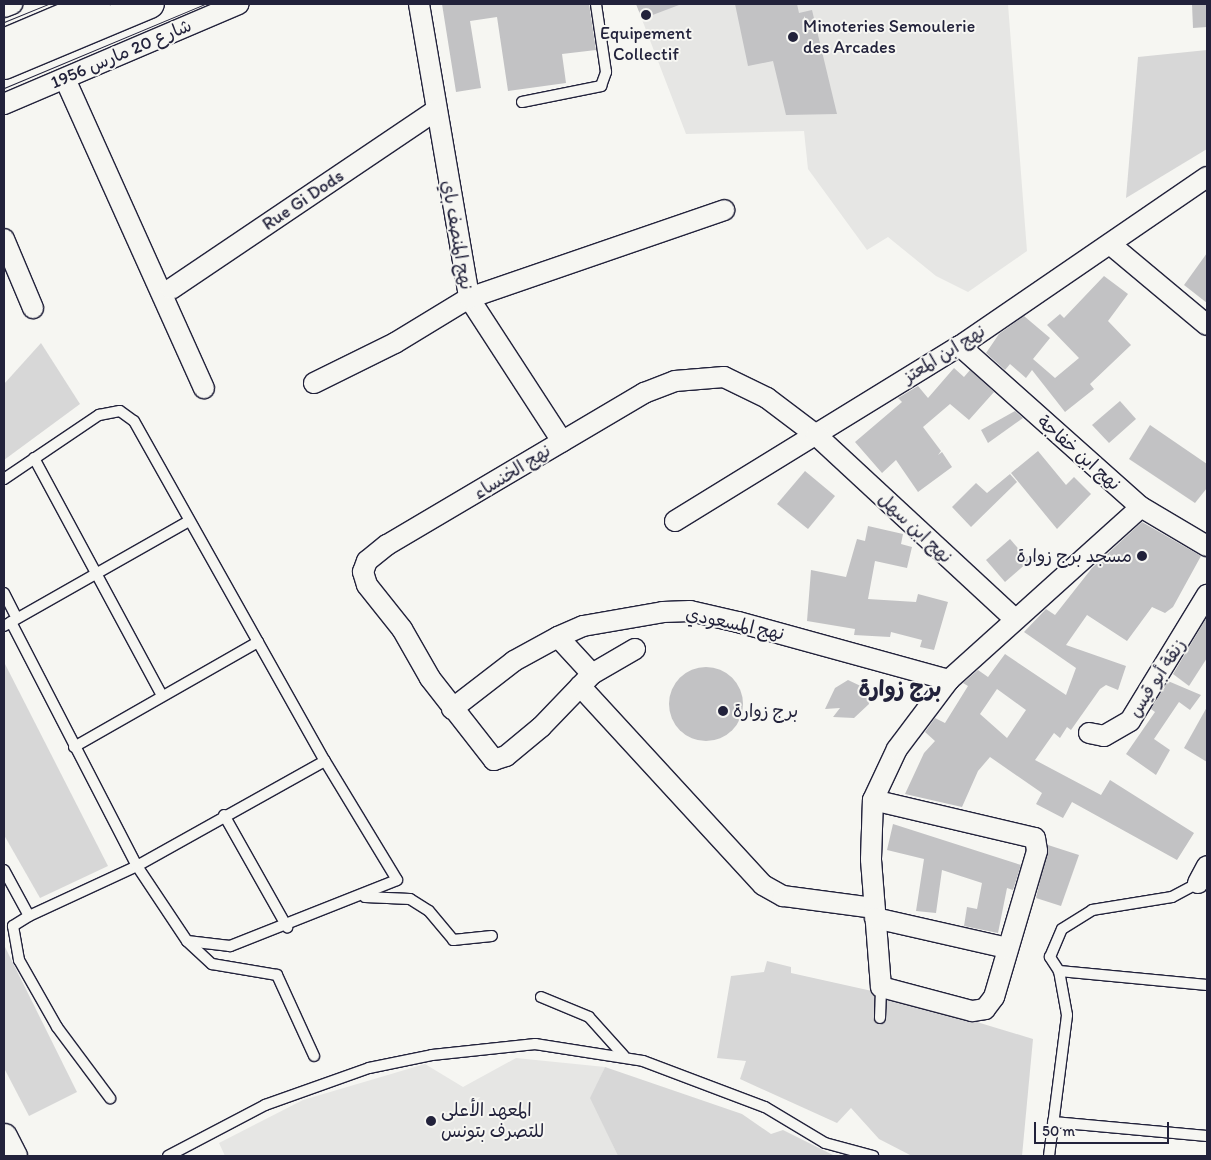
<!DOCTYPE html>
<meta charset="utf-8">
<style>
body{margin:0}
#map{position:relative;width:1211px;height:1160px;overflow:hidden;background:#f6f6f2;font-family:Itim,"Playpen Sans Arabic",sans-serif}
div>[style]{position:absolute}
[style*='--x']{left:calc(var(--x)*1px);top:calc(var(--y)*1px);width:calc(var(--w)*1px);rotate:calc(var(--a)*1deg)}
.built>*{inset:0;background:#e6e6e4}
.green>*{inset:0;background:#d7d7d7}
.building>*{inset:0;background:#c2c2c4}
.round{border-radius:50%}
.roads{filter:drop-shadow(1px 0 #22223b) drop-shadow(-1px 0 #22223b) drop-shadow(0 1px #22223b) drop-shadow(0 -1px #22223b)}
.service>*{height:10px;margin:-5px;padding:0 5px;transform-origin:5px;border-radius:5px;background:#f6f6f2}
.minor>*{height:20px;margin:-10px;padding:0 10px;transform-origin:10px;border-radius:10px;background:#f6f6f2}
.tertiary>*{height:25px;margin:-12.5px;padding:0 12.5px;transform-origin:12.5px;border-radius:12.5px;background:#f6f6f2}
.secondary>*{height:28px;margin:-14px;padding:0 14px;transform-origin:14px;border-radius:14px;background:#f6f6f2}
.tram>*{height:1px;margin:-0.5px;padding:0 0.5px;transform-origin:0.5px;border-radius:0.5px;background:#22223b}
.dots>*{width:14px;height:14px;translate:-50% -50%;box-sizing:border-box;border:2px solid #f6f6f2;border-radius:50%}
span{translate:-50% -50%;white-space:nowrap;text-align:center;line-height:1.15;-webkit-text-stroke:4px #f6f6f2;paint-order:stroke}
.poi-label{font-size:18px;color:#22223b}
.left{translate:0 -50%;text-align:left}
.right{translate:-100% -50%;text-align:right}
.street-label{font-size:18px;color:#22223b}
.district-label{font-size:22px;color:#22223b;font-weight:700}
.frame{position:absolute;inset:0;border:5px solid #22223b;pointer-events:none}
.scale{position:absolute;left:1034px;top:1122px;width:135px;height:22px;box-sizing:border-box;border:2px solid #22223b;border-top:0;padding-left:6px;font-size:15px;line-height:18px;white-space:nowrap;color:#22223b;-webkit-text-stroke:4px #f6f6f2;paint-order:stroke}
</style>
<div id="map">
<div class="built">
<i style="clip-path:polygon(636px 4px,1008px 4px,1027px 251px,968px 292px,936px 276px,888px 237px,867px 250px,808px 169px,804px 131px,686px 134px)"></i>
<i style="clip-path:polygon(516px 1058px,605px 1067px,591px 1098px,618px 1156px,225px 1156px,219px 1143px,303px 1100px,425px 1064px,463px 1087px)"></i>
</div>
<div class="green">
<i style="clip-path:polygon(1207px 50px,1207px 149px,1126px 198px,1138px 57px)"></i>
<i style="clip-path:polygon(41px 343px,80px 404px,4px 460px,4px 384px)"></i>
<i style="clip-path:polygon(4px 662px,108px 866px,40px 898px,4px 835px)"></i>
<i style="clip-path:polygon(4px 945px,77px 1092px,29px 1116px,4px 1068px)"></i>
<i style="clip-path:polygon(767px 961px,791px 967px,791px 973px,881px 993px,1033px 1039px,1022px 1156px,912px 1156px,879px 1139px,851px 1108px,837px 1123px,740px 1079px,746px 1061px,717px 1058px,731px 976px,764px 972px)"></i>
<i style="clip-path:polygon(605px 1067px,742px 1114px,771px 1134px,783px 1130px,835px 1156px,618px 1156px,590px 1098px)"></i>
</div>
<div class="building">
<i style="clip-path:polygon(442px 4px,589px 4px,596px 50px,562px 54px,566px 83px,508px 91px,497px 17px,470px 21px,481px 88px,456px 92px)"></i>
<i style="clip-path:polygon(636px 4px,679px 4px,679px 5px,642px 19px)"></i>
<i style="clip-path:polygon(735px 4px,797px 4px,799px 13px,812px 10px,837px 114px,786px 115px,773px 61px,748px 66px)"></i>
<i style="clip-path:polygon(1192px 4px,1207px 4px,1207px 27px,1193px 28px)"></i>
<i style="clip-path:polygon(1207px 253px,1207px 303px,1184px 285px)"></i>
<i style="clip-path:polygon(1104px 276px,1128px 294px,1108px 321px,1131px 345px,1090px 384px,1094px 389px,1065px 412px,1032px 370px,1026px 378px,1010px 364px,1005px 370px,986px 353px,999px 334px,1024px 316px,1050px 338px,1033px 359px,1055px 378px,1079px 358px,1047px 325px,1060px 314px,1064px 318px)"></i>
<i style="clip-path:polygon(954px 368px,964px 377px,970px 370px,994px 392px,969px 420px,950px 404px,923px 427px,941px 451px,938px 455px,942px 452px,952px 467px,918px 492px,896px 460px,882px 473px,855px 442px,902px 402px,898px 398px,918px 386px,928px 398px)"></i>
<i style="clip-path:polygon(1120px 401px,1136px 419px,1109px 443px,1092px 425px)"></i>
<i style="clip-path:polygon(1015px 411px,1023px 418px,988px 443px,981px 430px)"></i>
<i style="clip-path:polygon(1150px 425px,1207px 464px,1207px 488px,1195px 503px,1129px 459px)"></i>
<i style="clip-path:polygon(1038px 451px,1066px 485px,1074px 477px,1091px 494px,1057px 529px,1011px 473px)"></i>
<i style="clip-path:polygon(805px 471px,835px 496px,808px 529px,777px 504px)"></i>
<i style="clip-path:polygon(1010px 474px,1017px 482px,971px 527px,952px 507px,976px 483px,987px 493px)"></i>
<i style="clip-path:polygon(evenodd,1142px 522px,1201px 556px,1173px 607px,1165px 613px,1152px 607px,1127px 641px,1087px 615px,1066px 645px,1126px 666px,1118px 690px,1106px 685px,1100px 689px,1071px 730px,1067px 727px,1060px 738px,1054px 733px,1035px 760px,1101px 795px,1110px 780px,1194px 833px,1177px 860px,1072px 802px,1063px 818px,1036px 804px,1042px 793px,990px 757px,978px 771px,962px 807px,905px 794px,924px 753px,935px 741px,925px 732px,935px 718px,945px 723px,968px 686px,963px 683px,978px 670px,988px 677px,1005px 654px,1066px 695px,1076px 668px,1024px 632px,1046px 609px,1055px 615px,1092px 568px,1142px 522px,997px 689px,1026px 710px,1007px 738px,980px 714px,997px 689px)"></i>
<i style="clip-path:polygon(868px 526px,903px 534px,901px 544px,912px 547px,907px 568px,875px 561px,868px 599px,916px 602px,918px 594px,948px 602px,934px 650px,920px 647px,922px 640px,891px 632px,890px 637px,854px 635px,855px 629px,807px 621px,811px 570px,846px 577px,857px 539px,865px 541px)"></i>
<i style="clip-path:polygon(1010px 539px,1029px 561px,1005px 582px,986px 560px)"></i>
<i style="clip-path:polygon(1207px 617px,1207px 658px,1189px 686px,1173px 674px)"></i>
<i class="round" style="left:669px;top:667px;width:74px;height:74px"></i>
<i style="clip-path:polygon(848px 680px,867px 689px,869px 704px,854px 718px,833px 717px,840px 708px,825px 709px,835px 688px)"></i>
<i style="clip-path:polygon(1168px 681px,1201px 695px,1190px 710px,1179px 702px,1154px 739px,1170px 750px,1156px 775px,1126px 754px,1155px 712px,1151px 709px)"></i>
<i style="clip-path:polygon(1207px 707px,1207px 762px,1184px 748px)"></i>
<i style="clip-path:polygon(893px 824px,1021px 865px,1013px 890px,1007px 888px,998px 933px,964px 926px,967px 907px,977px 909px,982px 883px,942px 870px,936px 913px,916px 911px,924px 859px,887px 850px)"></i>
<i style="clip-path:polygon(1048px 845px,1079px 855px,1061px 906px,1036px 898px)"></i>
</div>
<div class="roads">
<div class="service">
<i style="--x:522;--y:102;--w:81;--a:-11.4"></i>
<i style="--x:601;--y:86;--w:15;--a:-70"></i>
<i style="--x:606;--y:72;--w:69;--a:-98.4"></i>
<i style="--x:34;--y:458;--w:270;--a:61.7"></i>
<i style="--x:4;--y:479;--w:115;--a:-34"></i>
<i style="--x:99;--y:415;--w:21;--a:-11"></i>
<i style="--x:120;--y:411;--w:17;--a:36"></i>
<i style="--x:134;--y:421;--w:390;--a:60.7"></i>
<i style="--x:325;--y:761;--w:139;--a:58.8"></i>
<i style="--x:397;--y:880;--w:180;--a:158.4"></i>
<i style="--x:230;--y:946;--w:43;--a:-173.4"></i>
<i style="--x:4;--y:593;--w:28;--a:63"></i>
<i style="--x:11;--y:622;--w:275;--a:62.7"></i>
<i style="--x:137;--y:866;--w:90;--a:56.3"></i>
<i style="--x:187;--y:941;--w:34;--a:43"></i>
<i style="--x:212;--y:964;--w:66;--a:9.6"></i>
<i style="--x:277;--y:975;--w:89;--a:65.4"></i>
<i style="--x:4;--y:626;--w:213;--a:-29.6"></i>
<i style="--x:74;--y:747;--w:212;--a:-29.7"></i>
<i style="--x:224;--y:815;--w:129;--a:60.6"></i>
<i style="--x:4;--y:870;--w:52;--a:61.5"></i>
<i style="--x:29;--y:916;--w:19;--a:148"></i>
<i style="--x:13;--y:926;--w:35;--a:80"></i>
<i style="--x:19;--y:960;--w:77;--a:60.4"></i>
<i style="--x:57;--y:1027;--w:89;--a:53.3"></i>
<i style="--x:365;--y:897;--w:45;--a:2.5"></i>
<i style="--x:410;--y:899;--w:22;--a:32"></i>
<i style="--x:429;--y:911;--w:38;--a:50"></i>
<i style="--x:453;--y:940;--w:39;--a:-6"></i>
<i style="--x:29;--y:916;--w:119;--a:-24.8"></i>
<i style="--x:137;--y:866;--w:215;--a:-29.2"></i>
<i style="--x:1059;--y:971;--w:149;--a:5.4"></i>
<i style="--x:541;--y:997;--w:52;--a:22.6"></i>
<i style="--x:589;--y:1017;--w:52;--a:48.1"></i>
<i style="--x:880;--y:1018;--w:31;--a:-88"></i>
<i style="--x:1053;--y:1122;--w:155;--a:5.2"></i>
<i style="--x:168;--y:1156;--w:110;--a:-27.7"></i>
<i style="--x:265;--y:1105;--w:110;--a:-19.6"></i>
<i style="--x:369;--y:1068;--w:64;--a:-11.7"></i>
<i style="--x:432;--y:1055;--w:104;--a:-6.1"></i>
<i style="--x:535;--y:1044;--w:109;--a:8.9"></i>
<i style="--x:643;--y:1061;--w:130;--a:20.7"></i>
<i style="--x:765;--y:1107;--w:70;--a:31"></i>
<i style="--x:825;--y:1143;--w:50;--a:15.2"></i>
<i style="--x:1049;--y:1156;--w:142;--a:-82.7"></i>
<i style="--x:1067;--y:1015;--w:45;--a:-100.3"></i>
<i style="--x:1059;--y:971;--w:17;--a:-123"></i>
<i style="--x:1050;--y:957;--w:30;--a:-67"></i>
<i style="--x:1062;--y:929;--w:36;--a:-32"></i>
<i style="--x:1092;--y:910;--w:81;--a:-9.2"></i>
<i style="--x:1172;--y:897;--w:30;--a:-28"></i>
</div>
<div class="minor">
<i style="--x:419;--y:4;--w:298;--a:80.3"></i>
<i style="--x:469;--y:298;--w:171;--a:57"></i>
<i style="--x:4;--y:7;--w:9;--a:-21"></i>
<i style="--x:65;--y:79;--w:339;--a:65.8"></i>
<i style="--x:4;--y:104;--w:255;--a:-23.1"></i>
<i style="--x:4;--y:239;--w:75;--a:67.2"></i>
<i style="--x:1110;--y:244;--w:126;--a:39.9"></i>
<i style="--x:171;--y:289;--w:318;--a:-34"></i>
<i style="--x:960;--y:346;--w:242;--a:41.7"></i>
<i style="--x:1141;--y:507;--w:77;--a:30.6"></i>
<i style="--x:314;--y:383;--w:90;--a:-26.3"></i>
<i style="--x:395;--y:343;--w:87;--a:-31.3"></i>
<i style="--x:469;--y:298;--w:270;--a:-19"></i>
<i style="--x:675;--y:521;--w:334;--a:-31.6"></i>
<i style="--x:960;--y:346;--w:299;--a:-34.4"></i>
<i style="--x:558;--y:637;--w:50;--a:47.4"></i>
<i style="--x:635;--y:649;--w:50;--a:149.8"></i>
<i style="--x:592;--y:674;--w:74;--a:133.9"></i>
<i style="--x:541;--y:727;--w:45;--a:140.4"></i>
<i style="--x:506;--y:756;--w:13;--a:162"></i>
<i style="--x:494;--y:760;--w:104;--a:-128"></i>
<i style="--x:430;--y:678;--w:56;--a:-119.7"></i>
<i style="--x:402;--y:629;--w:56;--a:-128.5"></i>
<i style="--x:367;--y:585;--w:14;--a:-107"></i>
<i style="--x:363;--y:572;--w:12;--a:-70"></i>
<i style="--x:367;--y:561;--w:26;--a:-39"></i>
<i style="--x:387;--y:545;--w:299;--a:-30.6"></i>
<i style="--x:644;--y:393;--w:33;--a:-21"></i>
<i style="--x:675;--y:381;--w:49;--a:-4.7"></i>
<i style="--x:724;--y:377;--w:48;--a:26"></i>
<i style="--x:767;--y:398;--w:61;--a:37.1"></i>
<i style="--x:816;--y:435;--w:271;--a:42.8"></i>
<i style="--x:580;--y:686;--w:270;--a:47.4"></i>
<i style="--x:763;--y:885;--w:23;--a:29"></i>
<i style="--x:783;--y:896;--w:92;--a:7.5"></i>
<i style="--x:452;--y:709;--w:78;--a:-37.7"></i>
<i style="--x:514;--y:661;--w:50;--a:-28.6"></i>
<i style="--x:558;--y:637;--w:27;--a:-24"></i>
<i style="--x:583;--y:626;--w:81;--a:-9.9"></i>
<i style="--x:663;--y:612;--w:27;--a:-2"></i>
<i style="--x:690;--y:611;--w:49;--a:12.9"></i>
<i style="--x:738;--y:622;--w:219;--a:15.4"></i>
<i style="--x:1089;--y:733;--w:15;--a:11"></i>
<i style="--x:1104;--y:736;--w:30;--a:-30"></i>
<i style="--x:1130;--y:721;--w:148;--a:-58.6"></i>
<i style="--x:873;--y:800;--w:166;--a:13.2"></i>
<i style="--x:1035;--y:838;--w:13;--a:81"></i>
<i style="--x:1037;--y:851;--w:152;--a:106.4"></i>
<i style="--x:994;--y:997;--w:15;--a:127"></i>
<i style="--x:985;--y:1009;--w:13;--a:171"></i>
<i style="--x:972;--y:1011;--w:94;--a:-165.2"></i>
<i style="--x:881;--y:987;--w:128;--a:-94.5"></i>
<i style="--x:871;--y:859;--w:59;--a:-88.1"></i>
<i style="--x:873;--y:800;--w:56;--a:-64.8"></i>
<i style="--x:897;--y:749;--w:86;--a:-53"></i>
<i style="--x:949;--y:680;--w:258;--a:-42"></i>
<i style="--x:1198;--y:883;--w:19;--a:-62"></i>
<i style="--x:875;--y:918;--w:135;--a:12.8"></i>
</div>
<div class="tertiary">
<i style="--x:4;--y:1136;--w:22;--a:63"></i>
</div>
<div class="secondary">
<i style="--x:4;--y:43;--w:100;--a:-23"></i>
<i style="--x:4;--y:65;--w:158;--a:-22.7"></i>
</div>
</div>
<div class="tram">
<i style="--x:4;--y:22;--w:48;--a:-22.2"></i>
<i style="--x:4;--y:88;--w:218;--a:-22.7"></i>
</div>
<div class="dots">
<i style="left:646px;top:15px;background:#22223b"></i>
<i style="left:793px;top:37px;background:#22223b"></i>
<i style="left:1142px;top:556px;background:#22223b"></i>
<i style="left:723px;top:711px;background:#22223b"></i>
<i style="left:431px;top:1121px;background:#22223b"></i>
</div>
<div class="poi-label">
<span class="left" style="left:803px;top:37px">Minoteries Semoulerie<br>des Arcades</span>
<span style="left:646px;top:44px">Equipement<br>Collectif</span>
<span class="right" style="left:1132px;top:556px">مسجد برج زوارة</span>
<span class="left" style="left:733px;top:711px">برج زوارة</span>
<span class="left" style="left:441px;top:1121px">المعهد الأعلى<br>للتصرف بتونس</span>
</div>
<div class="street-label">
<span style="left:121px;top:54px;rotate:-23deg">شارع 20 مارس 1956</span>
<span style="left:303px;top:200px;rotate:-34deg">Rue Gi Dods</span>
<span style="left:457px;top:235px;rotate:80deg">نهج المنصف باي</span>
<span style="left:944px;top:354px;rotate:-32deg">نهج ابن المعتز</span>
<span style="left:1079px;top:453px;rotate:41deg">نهج ابن خفاجة</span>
<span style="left:512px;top:472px;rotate:-32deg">نهج الخنساء</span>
<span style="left:915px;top:528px;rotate:43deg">نهج ابن سهل</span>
<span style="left:735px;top:624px;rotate:12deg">نهج المسعودي</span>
<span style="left:1157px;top:678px;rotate:-57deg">زنقة أبو قيس</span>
</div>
<div class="district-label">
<span style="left:900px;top:689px">برج زوارة</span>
</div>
<div class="frame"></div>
<div class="scale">50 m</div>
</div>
